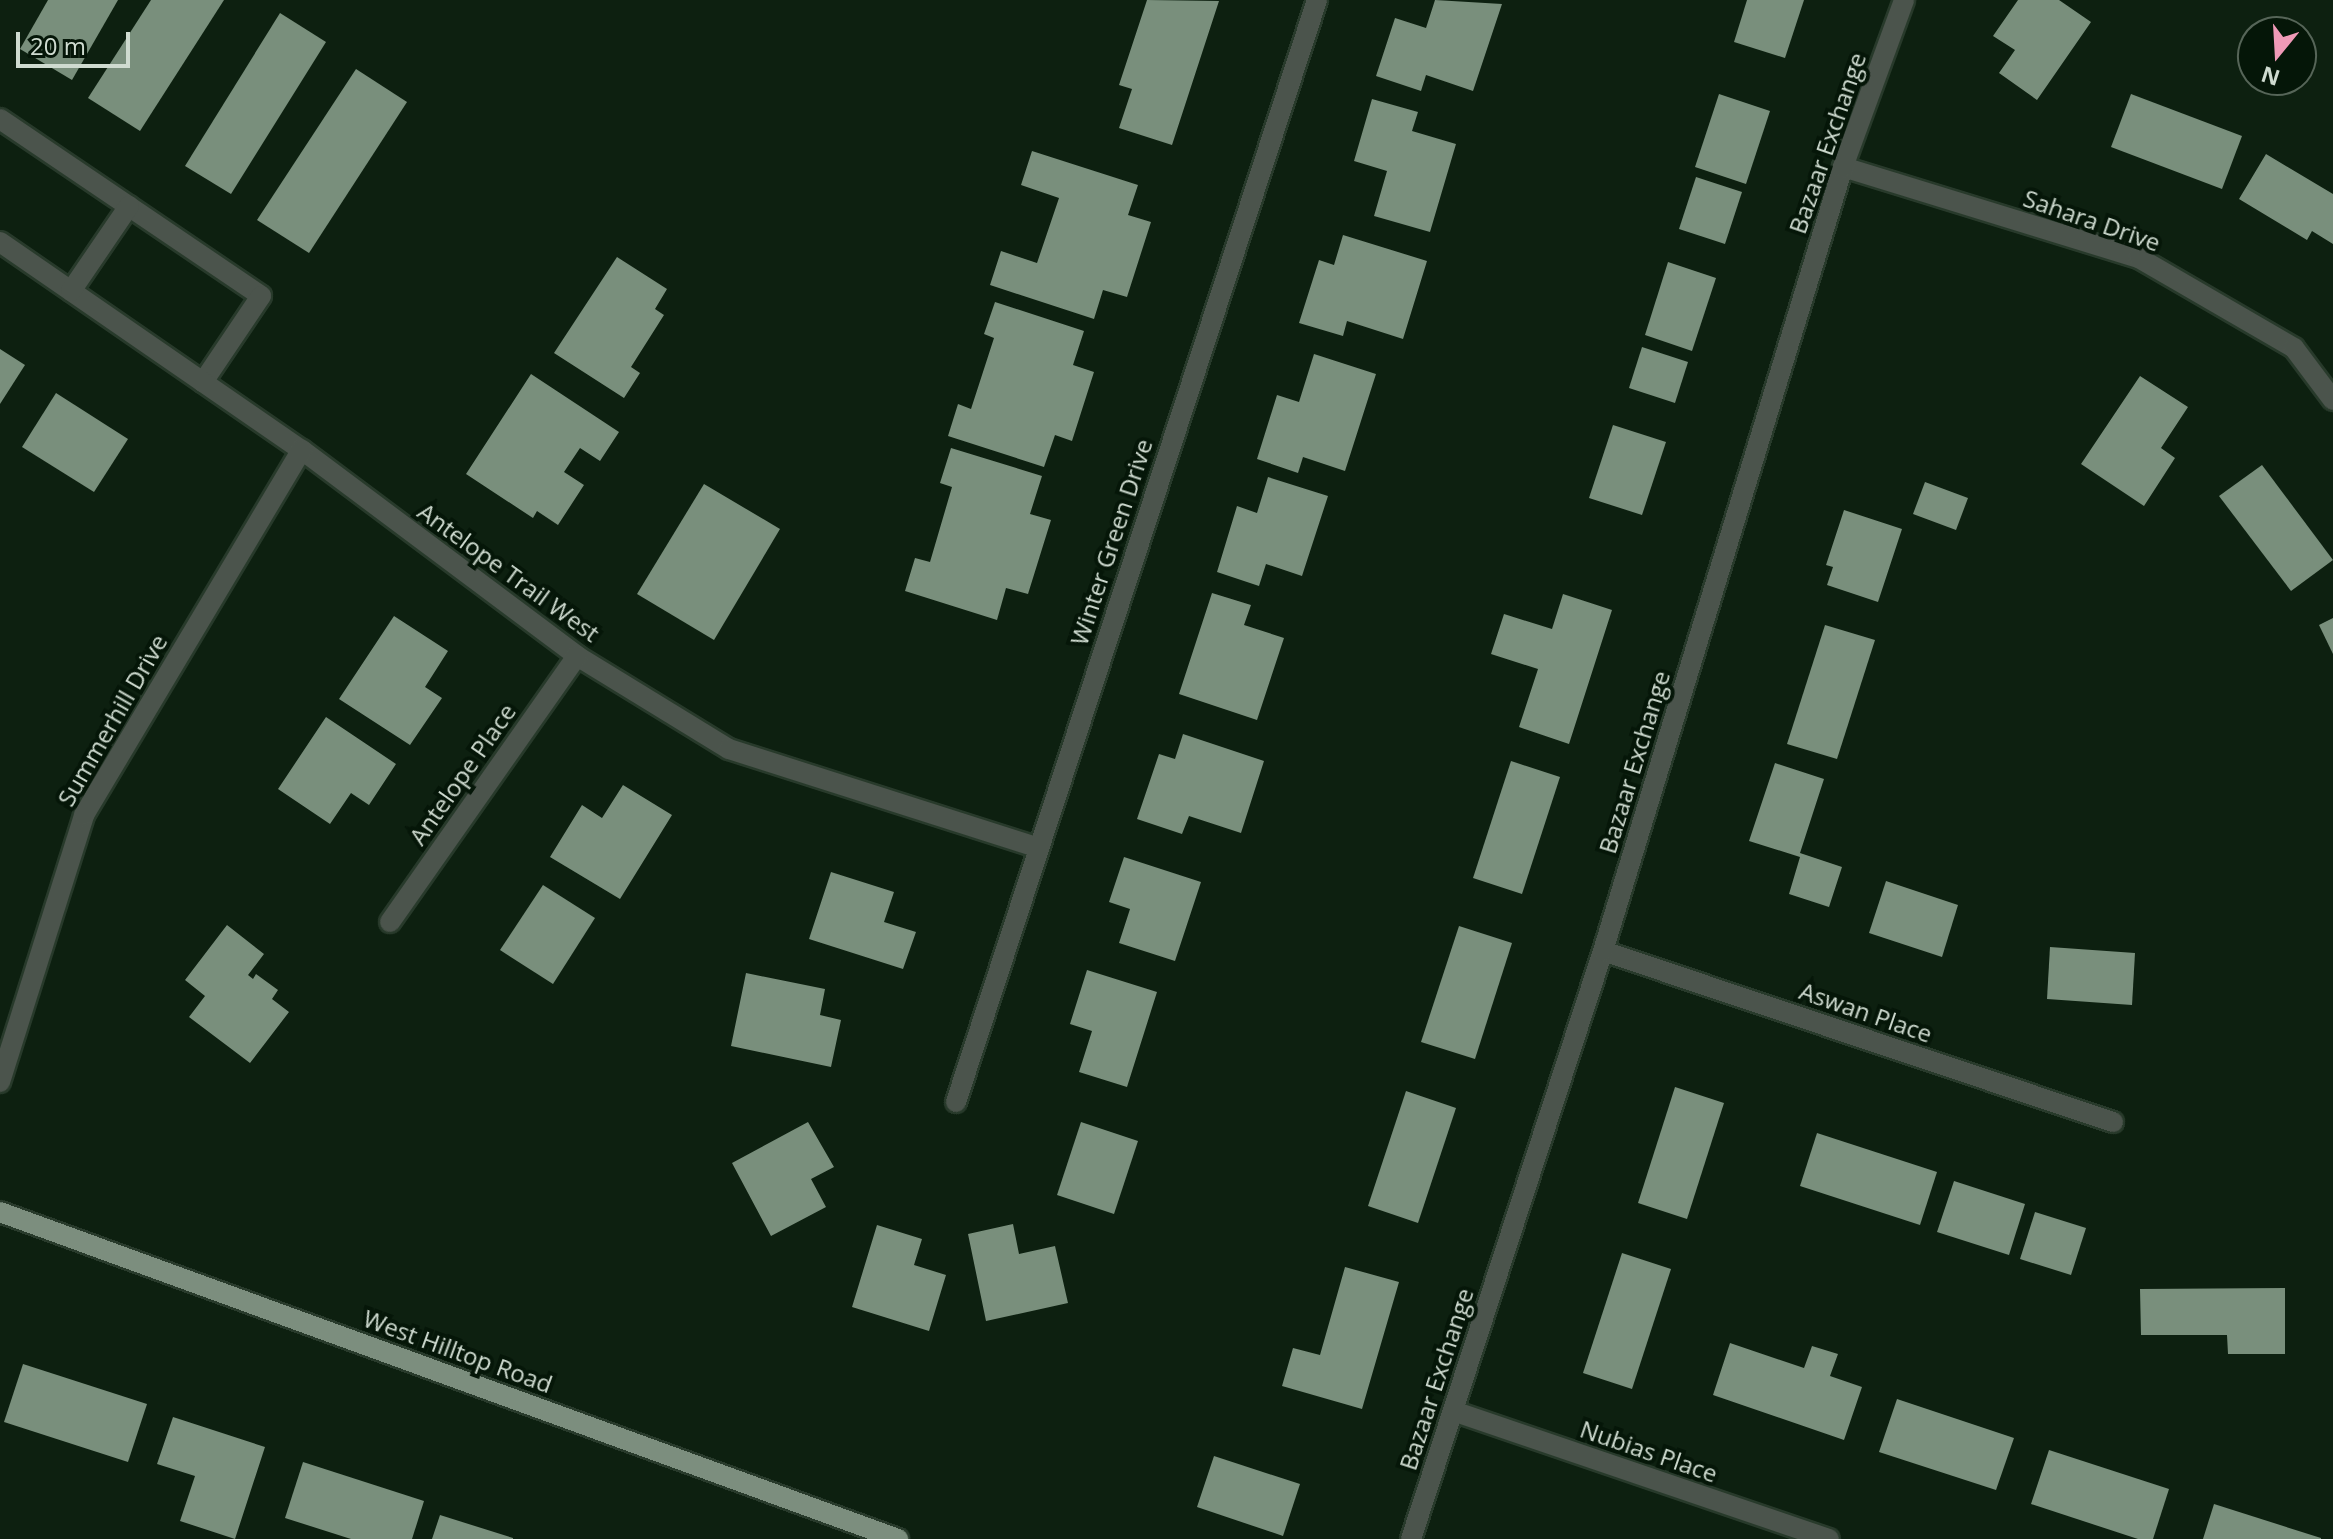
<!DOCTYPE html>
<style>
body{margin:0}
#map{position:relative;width:2333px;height:1539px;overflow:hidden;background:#0d2010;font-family:"Open Sans",sans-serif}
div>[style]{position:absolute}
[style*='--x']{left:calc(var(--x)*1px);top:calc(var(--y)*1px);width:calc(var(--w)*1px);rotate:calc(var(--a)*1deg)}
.building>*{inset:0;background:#798f7c}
.roads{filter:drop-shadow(2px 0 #283a2b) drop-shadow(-2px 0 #283a2b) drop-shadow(0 2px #283a2b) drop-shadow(0 -2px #283a2b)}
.minor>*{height:20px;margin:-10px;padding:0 10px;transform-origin:10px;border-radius:10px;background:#4b544c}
.major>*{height:20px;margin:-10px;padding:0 10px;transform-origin:10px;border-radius:10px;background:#7c8e7e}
span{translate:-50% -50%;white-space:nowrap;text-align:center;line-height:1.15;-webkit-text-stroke:8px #051608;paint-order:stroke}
.street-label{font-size:24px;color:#cfdbd0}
.north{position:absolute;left:2237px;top:16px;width:80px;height:80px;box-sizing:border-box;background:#051608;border:2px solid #566558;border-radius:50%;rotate:198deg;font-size:22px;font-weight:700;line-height:32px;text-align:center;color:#cfdbd0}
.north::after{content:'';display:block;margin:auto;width:28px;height:36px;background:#f09ab7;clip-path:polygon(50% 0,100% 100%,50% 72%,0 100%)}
.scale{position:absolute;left:16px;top:32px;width:114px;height:36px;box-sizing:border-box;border:4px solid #cfdbd0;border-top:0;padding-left:10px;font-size:24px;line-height:28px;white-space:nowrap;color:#cfdbd0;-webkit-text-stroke:6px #051608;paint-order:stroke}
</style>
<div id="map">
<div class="building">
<i style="clip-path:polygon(48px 0,118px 0,72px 80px,20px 49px)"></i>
<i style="clip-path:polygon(151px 0,224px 0,140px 131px,88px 98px)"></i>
<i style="clip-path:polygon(1147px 0,1219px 1px,1172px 145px,1119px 128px,1132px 89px,1119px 85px)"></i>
<i style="clip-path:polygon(1435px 0,1502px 4px,1473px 91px,1426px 75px,1421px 91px,1376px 76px,1395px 18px,1426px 28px)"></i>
<i style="clip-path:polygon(1747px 0,1804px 0,1785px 58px,1734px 42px)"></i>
<i style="clip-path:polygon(2018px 0,2059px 0,2091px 22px,2037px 100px,1999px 73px,2015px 50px,1993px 36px)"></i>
<i style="clip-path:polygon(280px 13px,326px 42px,231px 194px,185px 166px)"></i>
<i style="clip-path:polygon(356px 69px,407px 102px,309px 253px,257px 220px)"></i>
<i style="clip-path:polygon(1719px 94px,1770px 111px,1746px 184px,1695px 167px)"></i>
<i style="clip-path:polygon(2131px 94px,2242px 136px,2222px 189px,2111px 147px)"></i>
<i style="clip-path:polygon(1372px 99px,1418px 112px,1412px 131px,1456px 144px,1430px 232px,1374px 216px,1387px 171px,1354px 161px)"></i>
<i style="clip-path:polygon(1032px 151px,1138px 185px,1128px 215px,1151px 222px,1127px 297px,1103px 290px,1094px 319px,990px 285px,1001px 251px,1037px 263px,1059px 198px,1021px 185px)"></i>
<i style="clip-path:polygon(2266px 154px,2333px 194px,2333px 244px,2312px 231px,2307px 240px,2239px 199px)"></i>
<i style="clip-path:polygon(1696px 177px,1742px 192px,1725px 244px,1679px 229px)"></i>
<i style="clip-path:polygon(1343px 235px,1427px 261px,1403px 339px,1347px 321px,1343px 336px,1299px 323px,1319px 260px,1334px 265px)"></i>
<i style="clip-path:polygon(617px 257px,667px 289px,655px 309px,664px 315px,631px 367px,640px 373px,624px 398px,554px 353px)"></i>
<i style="clip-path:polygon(1668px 262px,1716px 278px,1692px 351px,1645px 335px)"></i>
<i style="clip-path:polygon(995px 302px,1084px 331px,1073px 365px,1094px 372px,1072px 441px,1055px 435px,1044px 467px,948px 436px,958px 404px,971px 409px,994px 338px,984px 334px)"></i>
<i style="clip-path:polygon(1642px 347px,1688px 362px,1675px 403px,1629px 388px)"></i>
<i style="clip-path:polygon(0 349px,25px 365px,0 404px)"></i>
<i style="clip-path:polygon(1314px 354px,1376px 374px,1345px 471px,1303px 457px,1298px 473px,1257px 459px,1277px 395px,1299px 402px)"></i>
<i style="clip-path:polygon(531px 374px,619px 432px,600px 461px,580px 448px,564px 472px,584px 485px,558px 525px,537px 511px,533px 518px,466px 474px)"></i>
<i style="clip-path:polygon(2140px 376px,2188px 407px,2161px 448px,2175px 458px,2144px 506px,2081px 464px)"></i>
<i style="clip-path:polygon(56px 393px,128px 439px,94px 492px,22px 447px)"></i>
<i style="clip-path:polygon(1613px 425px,1666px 442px,1642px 515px,1589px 498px)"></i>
<i style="clip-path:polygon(951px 448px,1042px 476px,1030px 514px,1051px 520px,1028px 594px,1006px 588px,997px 620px,905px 591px,915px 558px,930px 562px,952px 487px,940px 483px)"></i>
<i style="clip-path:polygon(2262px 465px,2333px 560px,2291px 591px,2219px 496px)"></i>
<i style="clip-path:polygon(1268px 477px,1328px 496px,1302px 576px,1266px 564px,1259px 586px,1217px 572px,1237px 506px,1257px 513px)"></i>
<i style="clip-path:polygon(1925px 482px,1968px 498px,1956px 530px,1913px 514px)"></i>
<i style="clip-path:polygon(704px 484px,780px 529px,714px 640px,637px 594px)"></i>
<i style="clip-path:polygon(1844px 510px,1902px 529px,1878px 602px,1827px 585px,1833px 567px,1826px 565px)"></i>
<i style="clip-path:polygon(1212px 593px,1251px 605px,1244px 625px,1284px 638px,1257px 720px,1179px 694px)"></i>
<i style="clip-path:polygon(1563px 594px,1612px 610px,1569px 744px,1519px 727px,1538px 669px,1491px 654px,1504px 614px,1552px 629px)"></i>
<i style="clip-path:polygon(394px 616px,448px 651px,425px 687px,442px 698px,410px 745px,339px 699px)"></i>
<i style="clip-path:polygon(2333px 618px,2333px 654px,2319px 625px)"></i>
<i style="clip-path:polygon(1825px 625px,1875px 640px,1837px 759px,1787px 744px)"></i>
<i style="clip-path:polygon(326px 717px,396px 764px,369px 805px,351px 793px,330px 824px,278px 789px)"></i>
<i style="clip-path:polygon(1183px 734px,1264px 761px,1241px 833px,1189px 816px,1182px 834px,1137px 819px,1159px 754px,1175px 759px)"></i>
<i style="clip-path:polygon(1511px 761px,1560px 777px,1522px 894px,1473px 878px)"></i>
<i style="clip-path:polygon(1775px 763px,1824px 779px,1800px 853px,1842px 867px,1829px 907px,1789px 894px,1800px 857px,1749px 841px)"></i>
<i style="clip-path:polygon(623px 785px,672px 815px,620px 899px,550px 857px,582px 805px,602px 818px)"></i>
<i style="clip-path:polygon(1124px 857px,1201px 882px,1175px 961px,1119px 943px,1130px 909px,1109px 902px)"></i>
<i style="clip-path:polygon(831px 872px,894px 892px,884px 922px,916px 932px,903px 969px,809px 939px)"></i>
<i style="clip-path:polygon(1886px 881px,1958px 905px,1942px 957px,1869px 933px)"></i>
<i style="clip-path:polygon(543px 885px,595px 918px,553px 984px,500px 950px)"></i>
<i style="clip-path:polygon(227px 925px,264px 954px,248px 975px,253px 979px,256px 974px,278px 990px,272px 999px,289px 1012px,250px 1063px,189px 1017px,205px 996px,185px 980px)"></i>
<i style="clip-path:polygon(1459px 926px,1512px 943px,1475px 1059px,1421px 1042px)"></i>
<i style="clip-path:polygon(2050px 947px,2135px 953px,2132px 1005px,2047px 999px)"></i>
<i style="clip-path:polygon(1087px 970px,1157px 992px,1127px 1087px,1079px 1072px,1092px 1031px,1070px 1024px)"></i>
<i style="clip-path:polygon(746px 973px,825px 989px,820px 1015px,841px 1020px,831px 1067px,731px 1046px)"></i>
<i style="clip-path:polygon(1675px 1087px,1724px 1103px,1687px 1219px,1638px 1203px)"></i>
<i style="clip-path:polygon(1406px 1091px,1456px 1108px,1418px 1223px,1368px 1206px)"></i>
<i style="clip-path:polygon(808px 1122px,834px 1167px,811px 1179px,826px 1207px,771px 1236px,732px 1163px)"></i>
<i style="clip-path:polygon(1081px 1122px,1138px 1141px,1114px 1214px,1057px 1195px)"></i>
<i style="clip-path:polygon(1817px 1133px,1937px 1172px,1920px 1225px,1800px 1186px)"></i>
<i style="clip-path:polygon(1954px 1181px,2025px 1204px,2009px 1255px,1937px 1232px)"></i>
<i style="clip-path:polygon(2035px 1212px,2086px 1228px,2071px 1275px,2020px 1259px)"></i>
<i style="clip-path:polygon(1013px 1224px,1019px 1254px,1055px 1246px,1068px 1303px,986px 1321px,968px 1234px)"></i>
<i style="clip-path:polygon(877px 1225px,922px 1239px,914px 1265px,946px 1275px,929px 1331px,852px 1307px)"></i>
<i style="clip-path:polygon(1622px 1253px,1671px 1269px,1632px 1389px,1583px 1373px)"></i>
<i style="clip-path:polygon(1345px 1267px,1399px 1282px,1362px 1409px,1282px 1386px,1293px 1348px,1320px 1355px)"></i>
<i style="clip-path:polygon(2285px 1288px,2285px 1354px,2228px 1354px,2227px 1335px,2141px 1335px,2140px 1289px)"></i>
<i style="clip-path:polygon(1730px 1343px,1804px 1368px,1812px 1346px,1838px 1354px,1830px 1376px,1862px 1387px,1844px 1440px,1713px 1395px)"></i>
<i style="clip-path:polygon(23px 1364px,147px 1404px,128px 1462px,4px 1422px)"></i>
<i style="clip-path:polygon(1897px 1399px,2014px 1438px,1996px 1490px,1879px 1452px)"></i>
<i style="clip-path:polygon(173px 1417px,265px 1447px,235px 1539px,180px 1521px,195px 1476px,157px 1464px)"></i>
<i style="clip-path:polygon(2049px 1450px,2169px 1489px,2153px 1539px,2138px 1539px,2031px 1504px)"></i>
<i style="clip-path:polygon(1214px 1456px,1300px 1484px,1283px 1536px,1197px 1507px)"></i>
<i style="clip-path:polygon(303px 1462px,424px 1501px,412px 1539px,351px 1539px,285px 1518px)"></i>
<i style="clip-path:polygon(2214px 1504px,2321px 1538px,2321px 1539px,2203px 1539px)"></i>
<i style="clip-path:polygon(440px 1515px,513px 1538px,513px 1539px,432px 1539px)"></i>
</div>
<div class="roads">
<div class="minor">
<i style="--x:0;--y:119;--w:315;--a:34.1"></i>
<i style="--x:261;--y:296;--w:104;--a:124"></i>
<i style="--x:1843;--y:167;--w:310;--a:17.1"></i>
<i style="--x:2139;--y:258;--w:179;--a:30.1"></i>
<i style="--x:2294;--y:348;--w:65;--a:53.1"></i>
<i style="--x:0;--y:242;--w:367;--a:34.6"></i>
<i style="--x:302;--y:450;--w:344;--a:36.8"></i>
<i style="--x:577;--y:656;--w:178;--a:31.5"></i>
<i style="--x:729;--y:749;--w:323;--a:17.7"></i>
<i style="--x:71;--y:291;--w:103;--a:-55.7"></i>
<i style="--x:390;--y:922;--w:325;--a:-54.9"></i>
<i style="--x:1603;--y:951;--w:538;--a:18.54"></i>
<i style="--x:0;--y:1082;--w:280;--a:-72.5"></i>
<i style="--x:84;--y:815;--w:425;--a:-59.2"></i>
<i style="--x:956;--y:1102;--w:1160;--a:-71.86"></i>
<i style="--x:1453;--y:1411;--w:397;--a:18.8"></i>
<i style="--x:1411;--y:1539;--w:619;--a:-71.92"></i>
<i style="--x:1603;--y:951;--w:820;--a:-72.98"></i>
<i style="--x:1843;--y:167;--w:178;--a:-69.9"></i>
</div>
<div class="major">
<i style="--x:0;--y:1212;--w:956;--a:20.01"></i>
</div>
</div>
<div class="street-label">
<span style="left:1827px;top:143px;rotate:-71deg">Bazaar Exchange</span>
<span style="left:2092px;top:220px;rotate:19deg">Sahara Drive</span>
<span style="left:1111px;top:542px;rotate:-72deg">Winter Green Drive</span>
<span style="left:509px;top:572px;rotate:36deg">Antelope Trail West</span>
<span style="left:112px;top:720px;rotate:-60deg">Summerhill Drive</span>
<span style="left:1634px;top:762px;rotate:-73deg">Bazaar Exchange</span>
<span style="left:462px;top:774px;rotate:-55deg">Antelope Place</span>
<span style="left:1866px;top:1012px;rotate:19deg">Aswan Place</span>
<span style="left:458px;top:1351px;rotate:20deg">West Hilltop Road</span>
<span style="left:1436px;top:1379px;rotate:-72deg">Bazaar Exchange</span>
<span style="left:1649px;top:1451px;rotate:19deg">Nubias Place</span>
</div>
<div class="north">N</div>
<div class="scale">20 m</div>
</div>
